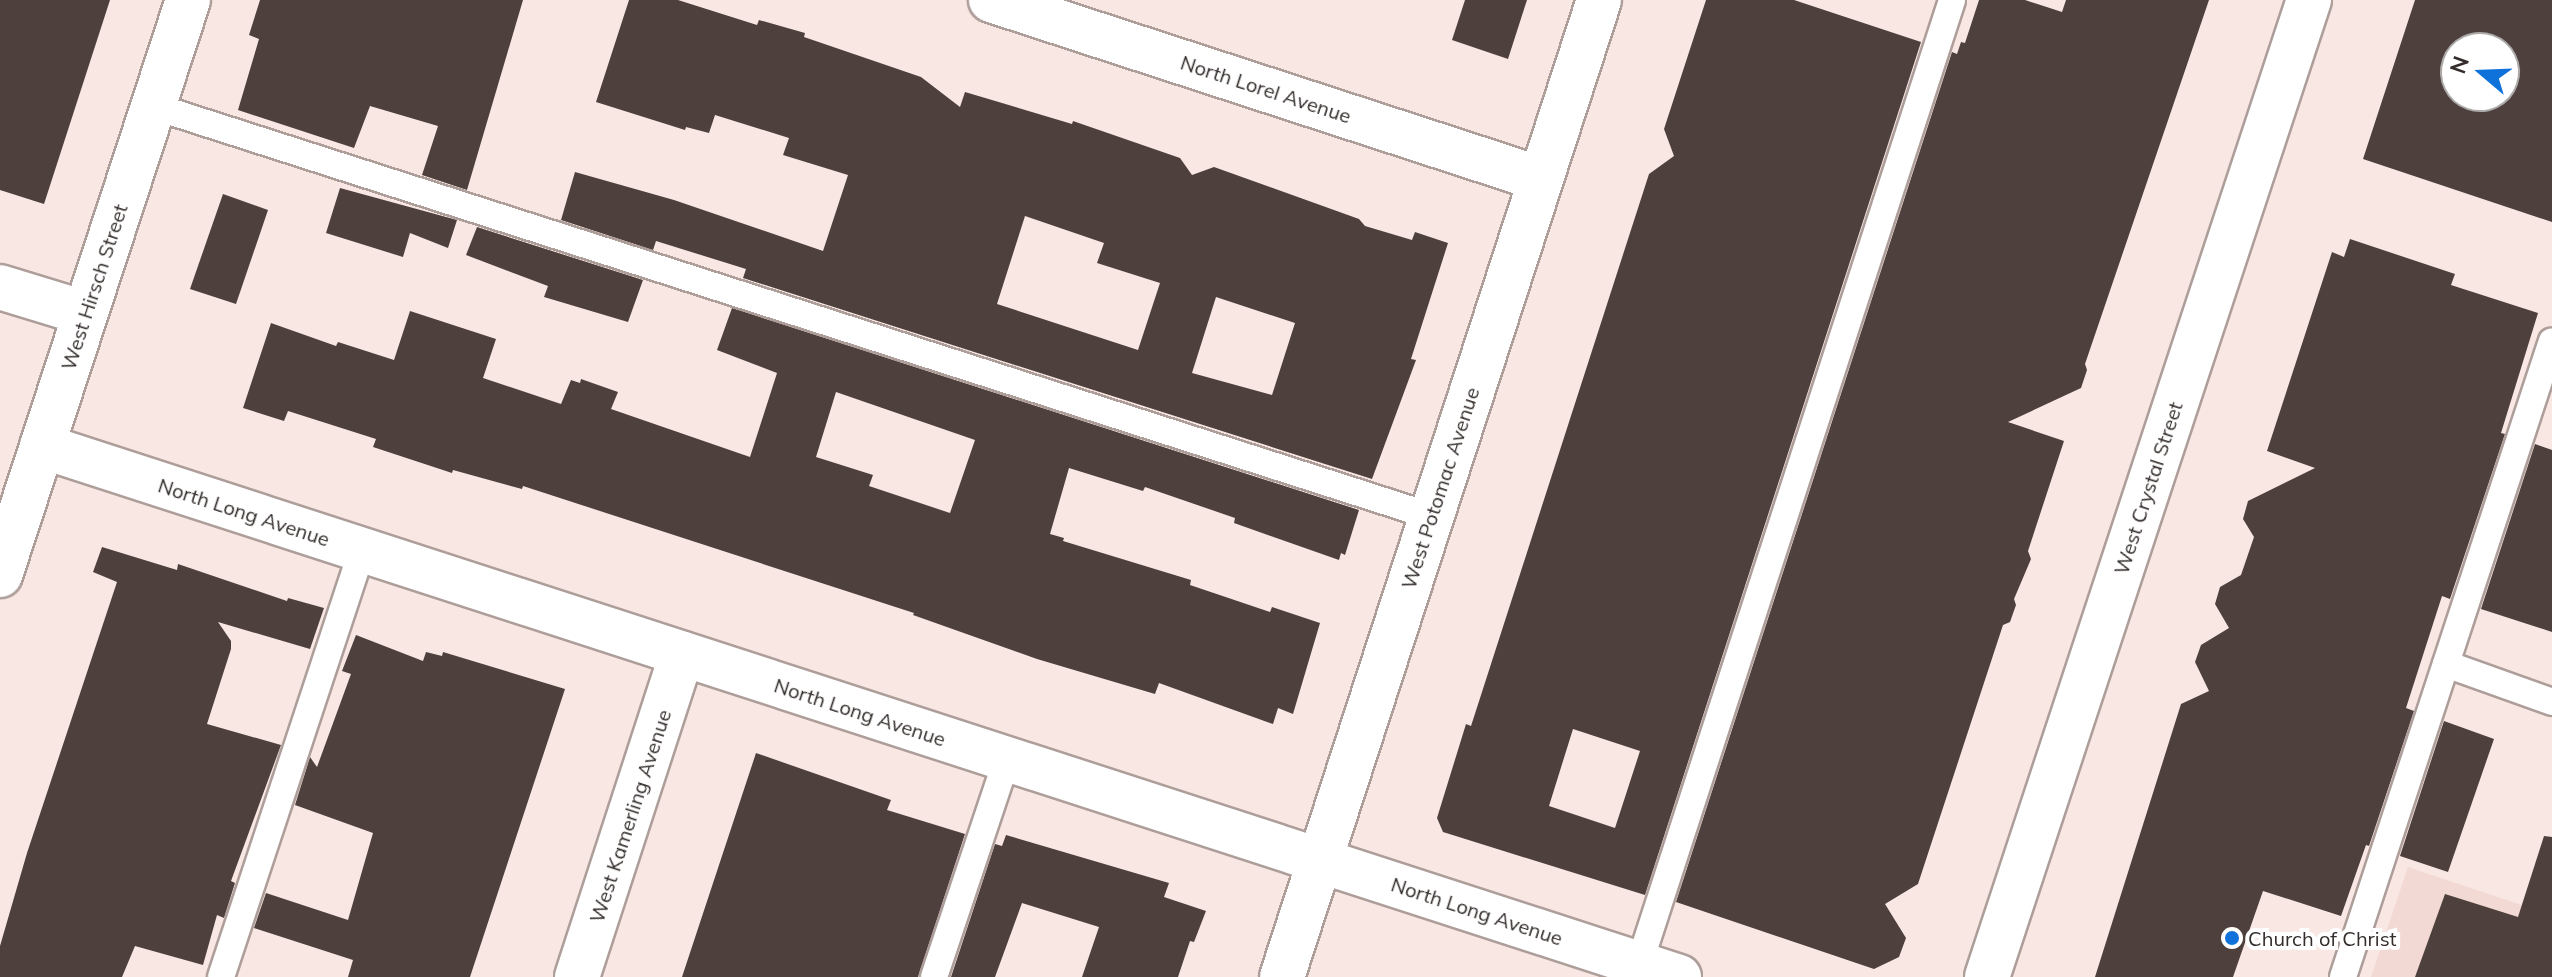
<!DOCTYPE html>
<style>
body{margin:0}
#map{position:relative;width:2552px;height:977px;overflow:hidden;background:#f8e7e3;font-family:Mulish,sans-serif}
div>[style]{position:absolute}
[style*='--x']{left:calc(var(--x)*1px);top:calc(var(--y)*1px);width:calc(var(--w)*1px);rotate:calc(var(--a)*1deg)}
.built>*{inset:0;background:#f2d9d3}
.building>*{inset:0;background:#4e413d}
.roads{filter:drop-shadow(2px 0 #ad9e9a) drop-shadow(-2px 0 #ad9e9a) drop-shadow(0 2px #ad9e9a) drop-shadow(0 -2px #ad9e9a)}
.service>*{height:26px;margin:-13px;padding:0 13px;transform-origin:13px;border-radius:13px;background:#fff}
.minor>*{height:44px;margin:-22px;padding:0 22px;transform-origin:22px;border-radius:22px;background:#fff}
.dots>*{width:22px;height:22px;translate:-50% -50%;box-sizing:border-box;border:4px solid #fff;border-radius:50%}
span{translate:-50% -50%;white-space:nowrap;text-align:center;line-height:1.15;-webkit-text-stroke:8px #fff;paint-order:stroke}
.street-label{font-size:20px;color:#332d2b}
.poi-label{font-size:20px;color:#332d2b}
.left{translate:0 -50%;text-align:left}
.north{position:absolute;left:2440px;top:32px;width:80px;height:80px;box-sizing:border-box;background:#fff;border:2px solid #adabaa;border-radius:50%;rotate:289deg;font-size:22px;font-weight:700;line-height:32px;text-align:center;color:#332d2b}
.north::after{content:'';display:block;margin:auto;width:28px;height:36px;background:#0f72db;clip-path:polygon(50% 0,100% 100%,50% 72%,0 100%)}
</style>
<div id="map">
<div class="built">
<i style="clip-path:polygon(2408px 867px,2552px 915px,2552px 977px,2371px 977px)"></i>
</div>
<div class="building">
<i style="clip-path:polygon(0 0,110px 0,44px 204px,0 190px)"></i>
<i style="clip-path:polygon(260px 0,523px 0,467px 190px,422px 175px,438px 126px,370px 106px,354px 148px,238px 110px,259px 39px,249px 35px)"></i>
<i style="clip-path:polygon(evenodd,629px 0,678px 0,757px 25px,759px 20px,805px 33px,804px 37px,921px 77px,960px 107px,965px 92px,1072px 124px,1073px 121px,1180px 158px,1192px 175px,1214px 167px,1359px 219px,1365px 226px,1412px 240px,1415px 232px,1448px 243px,1411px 359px,1416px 360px,1372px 479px,743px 278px,746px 269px,656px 241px,653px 250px,561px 220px,575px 172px,674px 200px,823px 251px,848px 175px,783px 155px,789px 138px,715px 115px,709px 133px,686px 127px,685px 130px,596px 102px,629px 0,1025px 216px,1104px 243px,1097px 263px,1160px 283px,1138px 350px,997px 304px,1025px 216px,629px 0,1216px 297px,1295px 323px,1272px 395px,1192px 373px,1216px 297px)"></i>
<i style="clip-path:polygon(1465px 0,1527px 0,1508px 59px,1452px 40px)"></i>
<i style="clip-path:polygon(evenodd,1706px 0,1794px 0,1921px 42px,1645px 895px,1443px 832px,1437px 818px,1466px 724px,1471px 726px,1649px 174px,1674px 156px,1664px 129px,1706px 0,1573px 729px,1640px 751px,1615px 828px,1549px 806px,1573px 729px)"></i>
<i style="clip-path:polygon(1979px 0,2025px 0,2062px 12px,2066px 0,2209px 0,2085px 364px,2087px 370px,2081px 388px,2008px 422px,2064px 441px,2028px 551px,2031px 559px,2014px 599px,2016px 605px,2010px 622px,2003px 625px,1918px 884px,1885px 904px,1906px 938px,1899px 957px,1874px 969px,1676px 902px,1952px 52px,1957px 54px,1961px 42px,1965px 43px)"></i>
<i style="clip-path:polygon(evenodd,2415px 0,2552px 0,2552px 222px,2363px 159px,2415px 0,2456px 48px,2504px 48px,2504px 96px,2456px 96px,2456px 48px)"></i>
<i style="clip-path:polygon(340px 188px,457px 220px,448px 248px,410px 233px,403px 257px,326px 233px)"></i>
<i style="clip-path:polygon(223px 194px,268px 210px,236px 304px,190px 289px)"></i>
<i style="clip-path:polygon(477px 227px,643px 280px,628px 322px,544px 297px,548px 286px,466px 255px)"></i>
<i style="clip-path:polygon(2350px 239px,2455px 274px,2451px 285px,2538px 313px,2501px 433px,2505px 434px,2450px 599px,2442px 596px,2406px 708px,2414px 711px,2369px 846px,2366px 845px,2341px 916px,2263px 891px,2233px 977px,2095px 977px,2181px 704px,2209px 691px,2195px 662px,2201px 645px,2229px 628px,2215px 604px,2220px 587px,2241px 575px,2254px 537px,2243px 519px,2248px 501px,2315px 468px,2267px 451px,2332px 252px,2344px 257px)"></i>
<i style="clip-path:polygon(evenodd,732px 308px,1359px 510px,1345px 555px,1341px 553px,1339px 560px,1234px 523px,1235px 518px,1145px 487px,1143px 491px,1069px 468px,1050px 534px,1064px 538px,1063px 541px,1191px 580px,1190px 585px,1270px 612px,1272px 607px,1320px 623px,1293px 714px,1278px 708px,1273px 724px,1159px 683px,1155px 694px,1037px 659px,913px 615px,914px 613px,523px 486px,522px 489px,453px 470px,452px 473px,373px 447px,376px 439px,288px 411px,284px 421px,243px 408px,271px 323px,336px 346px,338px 342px,394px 360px,410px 311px,496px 339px,483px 378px,561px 404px,571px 380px,580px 383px,581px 379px,618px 392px,611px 409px,750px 457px,777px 373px,717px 350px,732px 308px,836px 392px,975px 440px,950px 513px,869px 486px,873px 475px,816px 457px,836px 392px)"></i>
<i style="clip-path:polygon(2535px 444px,2552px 450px,2552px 632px,2481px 609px)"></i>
<i style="clip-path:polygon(102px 547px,177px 570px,178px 564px,287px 601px,288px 598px,324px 608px,310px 649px,218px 622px,231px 641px,231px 649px,207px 724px,281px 745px,231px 881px,235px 883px,224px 918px,217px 915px,203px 965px,135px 946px,122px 977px,0 977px,0 946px,27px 853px,117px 582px,93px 572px)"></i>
<i style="clip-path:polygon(356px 635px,423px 661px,426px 652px,442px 656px,443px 652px,565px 689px,470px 977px,348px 977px,353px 960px,254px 928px,266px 893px,348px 920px,373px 833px,295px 805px,310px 757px,317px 767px,351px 674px,342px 671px)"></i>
<i style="clip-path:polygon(2444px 721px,2494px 739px,2448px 872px,2400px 856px)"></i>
<i style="clip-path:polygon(756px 753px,891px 800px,887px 810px,965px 834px,918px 977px,682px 977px)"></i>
<i style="clip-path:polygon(1006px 835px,1169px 883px,1164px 897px,1206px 911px,1194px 942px,1190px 941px,1178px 977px,1082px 977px,1099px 927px,1022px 903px,995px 977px,951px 977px,995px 844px,1002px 846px)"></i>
<i style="clip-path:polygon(2544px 836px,2552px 837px,2552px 977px,2415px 977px,2445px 894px,2518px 917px)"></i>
</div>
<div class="roads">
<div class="service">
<i style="--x:153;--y:106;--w:1342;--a:17.79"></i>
<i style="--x:2446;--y:664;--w:113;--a:19.7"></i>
<i style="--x:221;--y:977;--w:450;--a:-71.7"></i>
<i style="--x:934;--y:977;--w:230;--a:-71.5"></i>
<i style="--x:1635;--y:977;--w:1027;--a:-72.02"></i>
<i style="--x:2343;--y:977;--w:669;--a:-71.81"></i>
</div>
<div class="minor">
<i style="--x:991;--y:0;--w:578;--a:18.03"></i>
<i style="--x:0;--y:287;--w:89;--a:17"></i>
<i style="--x:42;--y:446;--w:1721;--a:17.97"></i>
<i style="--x:0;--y:575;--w:605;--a:-71.89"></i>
<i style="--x:577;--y:977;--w:340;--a:-72"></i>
<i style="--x:1282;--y:977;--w:1027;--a:-72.02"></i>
<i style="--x:1987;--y:977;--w:1029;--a:-71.76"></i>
</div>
</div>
<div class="dots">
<i style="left:2232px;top:938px;background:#0f72db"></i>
</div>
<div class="street-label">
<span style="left:1266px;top:89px;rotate:18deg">North Lorel Avenue</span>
<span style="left:94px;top:287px;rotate:-72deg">West Hirsch Street</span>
<span style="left:1440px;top:488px;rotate:-72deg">West Potomac Avenue</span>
<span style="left:2148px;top:488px;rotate:-72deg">West Crystal Street</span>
<span style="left:244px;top:512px;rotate:18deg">North Long Avenue</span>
<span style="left:860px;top:712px;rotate:18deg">North Long Avenue</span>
<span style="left:630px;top:816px;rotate:-72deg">West Kamerling Avenue</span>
<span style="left:1477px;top:911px;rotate:18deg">North Long Avenue</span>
</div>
<div class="poi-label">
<span class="left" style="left:2248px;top:938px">Church of Christ</span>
</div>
<div class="north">N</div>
</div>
